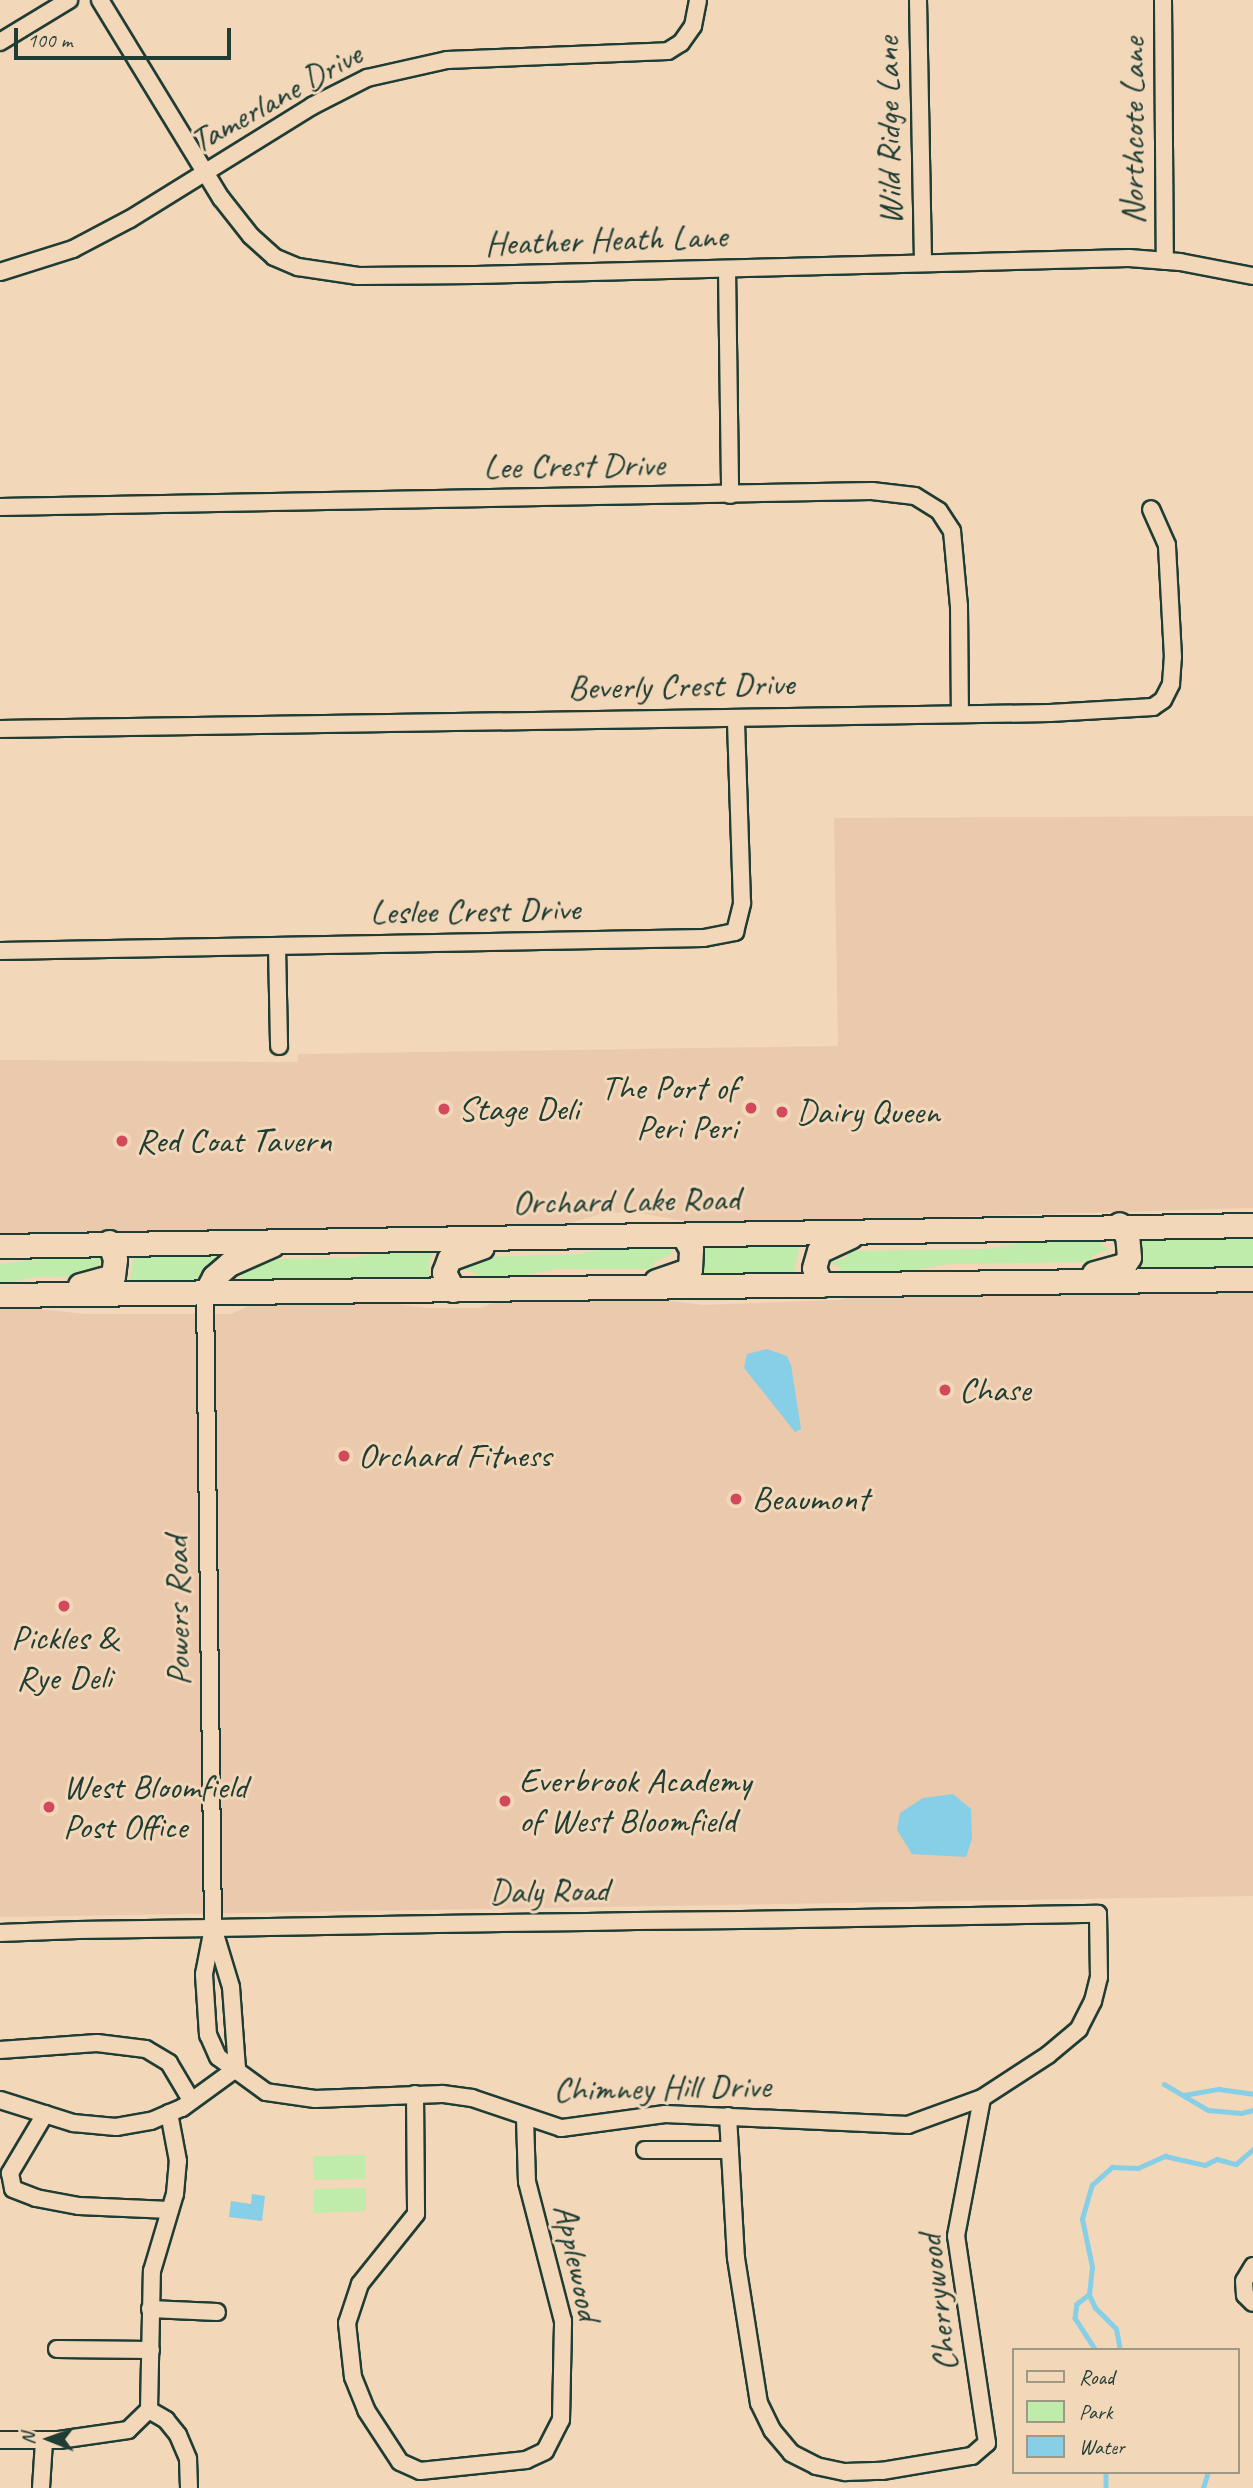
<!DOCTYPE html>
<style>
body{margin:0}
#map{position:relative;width:1253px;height:2488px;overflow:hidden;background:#f2d7b9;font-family:Caveat,sans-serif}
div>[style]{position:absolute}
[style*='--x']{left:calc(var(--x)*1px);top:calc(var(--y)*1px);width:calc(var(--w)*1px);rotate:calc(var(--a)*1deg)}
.built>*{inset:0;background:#ebc9ac}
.green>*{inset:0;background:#bfecaa}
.water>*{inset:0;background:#86cfe7}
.stream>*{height:4.5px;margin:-2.25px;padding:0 2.25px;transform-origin:2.25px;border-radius:2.25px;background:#86cfe7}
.roads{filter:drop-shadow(2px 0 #1f3d34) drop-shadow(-2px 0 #1f3d34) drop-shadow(0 2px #1f3d34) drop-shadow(0 -2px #1f3d34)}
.minor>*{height:16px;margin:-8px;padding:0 8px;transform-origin:8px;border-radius:8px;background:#f2d7b9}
.secondary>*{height:23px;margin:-11.5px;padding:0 11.5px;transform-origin:11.5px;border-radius:11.5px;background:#f2d7b9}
.dots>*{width:19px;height:19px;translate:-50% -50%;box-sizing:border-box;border:4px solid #f2d7b9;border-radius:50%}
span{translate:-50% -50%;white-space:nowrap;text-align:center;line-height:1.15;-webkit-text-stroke:6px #f2d7b9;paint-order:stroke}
.street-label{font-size:35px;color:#1f3d34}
.poi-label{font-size:35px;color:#1f3d34}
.right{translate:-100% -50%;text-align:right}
.left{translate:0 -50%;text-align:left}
.legend{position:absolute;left:1012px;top:2348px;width:228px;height:126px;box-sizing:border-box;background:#f2d7b9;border:2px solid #9e9984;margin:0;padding:9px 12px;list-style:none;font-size:21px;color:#1f3d34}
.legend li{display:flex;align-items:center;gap:14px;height:35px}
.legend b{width:35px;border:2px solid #9e9984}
.north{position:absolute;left:14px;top:2404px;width:70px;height:70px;-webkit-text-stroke:5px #f2d7b9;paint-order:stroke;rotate:271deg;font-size:19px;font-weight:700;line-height:28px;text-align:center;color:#1f3d34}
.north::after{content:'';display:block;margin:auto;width:24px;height:32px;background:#1f3d34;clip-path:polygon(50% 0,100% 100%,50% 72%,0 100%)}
.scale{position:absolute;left:14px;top:28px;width:217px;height:32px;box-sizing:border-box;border:4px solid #1f3d34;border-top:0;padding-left:9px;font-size:21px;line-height:24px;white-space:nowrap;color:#1f3d34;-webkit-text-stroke:5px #f2d7b9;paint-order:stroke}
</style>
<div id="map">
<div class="built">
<i style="clip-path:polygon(1253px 816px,1253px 1208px,701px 1224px,634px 1212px,604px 1213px,560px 1226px,0 1236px,0 1060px,297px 1062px,298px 1054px,838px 1046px,834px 818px)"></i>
<i style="clip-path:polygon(1253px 1288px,1253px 1896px,0 1917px,0 1305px,85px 1314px,231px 1314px,257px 1302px,379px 1302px,429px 1308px,482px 1308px,498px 1300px,647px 1298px,703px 1305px,838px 1300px,863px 1295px)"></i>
</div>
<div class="green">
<i style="clip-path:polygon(1253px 1237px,1253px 1267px,1135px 1270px,1140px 1239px)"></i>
<i style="clip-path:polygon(1101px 1239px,1101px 1246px,1109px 1249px,1092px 1256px,1092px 1262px,949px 1264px,898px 1273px,840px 1273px,840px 1267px,829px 1263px,847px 1257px,847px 1251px,987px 1249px,1037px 1240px)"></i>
<i style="clip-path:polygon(800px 1243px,794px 1274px,699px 1275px,703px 1244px)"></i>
<i style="clip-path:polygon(627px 1246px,669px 1246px,673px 1254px,654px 1262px,653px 1269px,556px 1269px,508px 1279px,476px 1279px,476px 1273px,463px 1270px,483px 1262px,484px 1257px,578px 1254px)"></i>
<i style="clip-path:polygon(399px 1249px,435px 1249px,429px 1262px,430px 1280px,243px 1283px,241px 1276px,244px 1267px,274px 1259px,350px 1258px)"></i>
<i style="clip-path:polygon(220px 1251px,193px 1283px,129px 1284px,134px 1254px)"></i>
<i style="clip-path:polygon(81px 1254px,97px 1254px,101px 1261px,91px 1276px,35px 1277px,0 1284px,0 1264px)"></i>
<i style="clip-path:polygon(365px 2155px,365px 2179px,314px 2180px,313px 2156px)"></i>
<i style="clip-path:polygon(366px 2188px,366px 2211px,314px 2213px,314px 2189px)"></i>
</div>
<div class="water">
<i style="clip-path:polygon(767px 1349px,787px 1356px,791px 1365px,801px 1429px,795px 1432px,744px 1368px,747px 1354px)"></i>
<i style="clip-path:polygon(953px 1794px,971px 1809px,972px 1839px,966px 1857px,912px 1854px,897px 1830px,900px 1813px,923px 1798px)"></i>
<i style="clip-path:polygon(252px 2194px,265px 2196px,262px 2221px,229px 2217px,231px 2201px,251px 2204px)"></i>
</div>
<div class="stream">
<i style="--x:1164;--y:2084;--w:51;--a:30.6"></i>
<i style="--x:1208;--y:2110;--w:33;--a:5"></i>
<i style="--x:1241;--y:2113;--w:12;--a:-14"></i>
<i style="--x:1184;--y:2095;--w:36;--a:-10"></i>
<i style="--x:1219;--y:2089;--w:34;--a:8"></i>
<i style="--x:1089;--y:2295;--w:15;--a:143"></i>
<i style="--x:1077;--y:2304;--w:14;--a:98"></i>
<i style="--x:1075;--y:2318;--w:38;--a:57"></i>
<i style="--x:1120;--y:2350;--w:21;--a:-101"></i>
<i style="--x:1116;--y:2329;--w:30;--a:-135"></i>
<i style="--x:1095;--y:2308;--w:14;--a:-115"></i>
<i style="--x:1089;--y:2295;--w:28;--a:-84"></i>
<i style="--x:1092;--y:2267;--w:49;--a:-101.8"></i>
<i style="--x:1082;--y:2219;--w:35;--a:-74"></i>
<i style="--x:1092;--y:2185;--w:27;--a:-42"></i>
<i style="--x:1112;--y:2167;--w:26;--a:2"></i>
<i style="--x:1138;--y:2168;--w:30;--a:-24"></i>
<i style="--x:1165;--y:2156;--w:41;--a:12.7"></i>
<i style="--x:1205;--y:2165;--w:13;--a:-27"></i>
<i style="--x:1217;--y:2159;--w:20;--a:15"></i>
<i style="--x:1236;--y:2164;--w:23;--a:-41"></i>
<i style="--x:1106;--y:2472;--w:16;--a:90"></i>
<i style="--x:1203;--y:2488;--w:17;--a:-73"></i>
</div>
<div class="roads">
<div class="minor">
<i style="--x:100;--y:0;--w:232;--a:58.6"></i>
<i style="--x:221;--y:198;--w:48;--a:51.7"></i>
<i style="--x:251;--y:236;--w:31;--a:42"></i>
<i style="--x:274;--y:257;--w:26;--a:23"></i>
<i style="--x:298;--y:267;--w:61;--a:8.5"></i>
<i style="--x:358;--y:276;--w:118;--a:-0.5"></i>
<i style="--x:476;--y:275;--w:653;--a:-1.49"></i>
<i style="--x:1129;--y:258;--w:51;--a:4.5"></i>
<i style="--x:1180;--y:262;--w:74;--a:10.9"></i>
<i style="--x:918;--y:0;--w:261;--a:88.9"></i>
<i style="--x:1163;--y:0;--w:261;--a:89.6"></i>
<i style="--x:0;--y:42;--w:81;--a:-31.3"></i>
<i style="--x:727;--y:269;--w:226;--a:89.2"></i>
<i style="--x:0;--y:272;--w:77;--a:-17.5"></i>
<i style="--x:73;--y:249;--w:64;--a:-27.8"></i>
<i style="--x:130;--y:219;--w:214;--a:-31.8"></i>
<i style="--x:312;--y:106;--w:62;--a:-27"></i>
<i style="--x:367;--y:78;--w:82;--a:-12.7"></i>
<i style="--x:447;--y:60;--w:221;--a:-2.3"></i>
<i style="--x:668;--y:51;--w:15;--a:-32"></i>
<i style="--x:681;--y:43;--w:21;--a:-55"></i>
<i style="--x:693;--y:26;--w:26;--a:-79"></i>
<i style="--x:0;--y:507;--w:872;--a:-1.05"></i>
<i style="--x:872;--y:491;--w:43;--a:6.6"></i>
<i style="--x:915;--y:496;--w:28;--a:32"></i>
<i style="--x:939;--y:511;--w:24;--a:57"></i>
<i style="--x:952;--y:531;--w:75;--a:84.7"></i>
<i style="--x:959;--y:606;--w:106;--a:89.5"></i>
<i style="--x:0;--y:729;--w:1050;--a:-0.87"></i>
<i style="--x:1050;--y:713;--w:103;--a:-3.3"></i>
<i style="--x:1153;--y:707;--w:12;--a:-35"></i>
<i style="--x:1163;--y:700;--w:18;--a:-63"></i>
<i style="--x:1171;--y:684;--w:27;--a:-86"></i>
<i style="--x:1173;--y:657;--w:112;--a:-93.1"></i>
<i style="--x:1167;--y:545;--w:39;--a:-114"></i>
<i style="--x:277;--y:947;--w:99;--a:88.8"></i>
<i style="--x:0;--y:951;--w:704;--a:-1.06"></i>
<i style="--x:704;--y:938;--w:32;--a:-11"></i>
<i style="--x:735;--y:932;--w:30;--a:-76"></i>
<i style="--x:742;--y:903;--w:185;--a:-91.9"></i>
<i style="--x:0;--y:1933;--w:78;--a:-2.2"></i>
<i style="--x:78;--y:1930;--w:135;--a:-0.8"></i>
<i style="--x:213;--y:1928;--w:224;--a:-1"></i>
<i style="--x:437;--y:1924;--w:150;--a:-0.8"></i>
<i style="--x:587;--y:1922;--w:49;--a:-1.2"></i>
<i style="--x:636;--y:1921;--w:105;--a:-0.5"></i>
<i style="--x:741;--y:1920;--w:357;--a:-1"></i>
<i style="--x:1098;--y:1914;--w:63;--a:89.1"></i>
<i style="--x:1099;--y:1977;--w:25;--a:104"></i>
<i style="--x:1093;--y:2001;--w:31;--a:117"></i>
<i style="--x:1079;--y:2029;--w:40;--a:140"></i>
<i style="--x:1048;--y:2055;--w:79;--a:146.9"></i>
<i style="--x:982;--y:2098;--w:79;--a:160"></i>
<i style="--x:908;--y:2125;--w:243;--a:-177.4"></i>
<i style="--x:665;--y:2114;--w:105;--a:172.3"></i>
<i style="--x:561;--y:2128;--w:94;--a:-161.4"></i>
<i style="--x:472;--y:2098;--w:30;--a:-172"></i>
<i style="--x:442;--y:2094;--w:127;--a:177.7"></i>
<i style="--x:315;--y:2099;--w:49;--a:-171.9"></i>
<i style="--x:266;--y:2092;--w:59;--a:-143.9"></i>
<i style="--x:218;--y:2057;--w:24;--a:-114"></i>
<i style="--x:208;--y:2035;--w:61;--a:-93.8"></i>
<i style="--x:204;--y:1974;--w:47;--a:-78.9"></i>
<i style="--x:213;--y:1928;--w:634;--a:-90.72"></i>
<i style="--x:215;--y:1934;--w:55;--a:73.2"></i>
<i style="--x:231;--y:1987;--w:81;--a:85.8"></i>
<i style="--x:0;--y:2050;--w:97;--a:-4.1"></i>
<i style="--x:97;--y:2043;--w:49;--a:7"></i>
<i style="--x:146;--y:2049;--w:27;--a:31"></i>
<i style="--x:169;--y:2063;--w:43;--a:59.3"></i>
<i style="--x:415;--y:2094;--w:120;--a:89.5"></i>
<i style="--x:416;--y:2214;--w:90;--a:128.7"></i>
<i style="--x:360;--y:2284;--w:41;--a:108.4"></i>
<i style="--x:347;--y:2323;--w:54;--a:83.7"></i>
<i style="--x:353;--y:2377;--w:35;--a:68"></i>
<i style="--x:366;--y:2410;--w:62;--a:56.8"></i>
<i style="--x:400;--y:2462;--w:22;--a:24"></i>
<i style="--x:420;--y:2471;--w:107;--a:-5.9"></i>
<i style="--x:526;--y:2460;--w:21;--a:-25"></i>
<i style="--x:545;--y:2451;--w:35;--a:-63"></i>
<i style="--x:561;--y:2420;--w:99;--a:-88.8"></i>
<i style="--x:563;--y:2321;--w:144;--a:-104.5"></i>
<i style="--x:527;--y:2182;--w:64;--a:-91.8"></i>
<i style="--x:0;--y:2100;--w:77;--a:17.5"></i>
<i style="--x:73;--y:2123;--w:43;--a:5.3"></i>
<i style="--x:116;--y:2127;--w:36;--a:-10"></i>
<i style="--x:151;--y:2121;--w:34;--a:-23"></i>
<i style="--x:182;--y:2108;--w:68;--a:-36"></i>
<i style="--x:45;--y:2114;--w:69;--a:120.7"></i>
<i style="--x:10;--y:2173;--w:16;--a:79"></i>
<i style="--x:13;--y:2189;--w:25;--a:21"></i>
<i style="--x:36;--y:2198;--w:44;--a:10.5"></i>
<i style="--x:79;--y:2206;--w:91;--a:2.5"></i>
<i style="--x:728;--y:2116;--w:142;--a:86.8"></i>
<i style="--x:736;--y:2258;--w:147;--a:81"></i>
<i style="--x:759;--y:2403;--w:30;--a:64"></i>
<i style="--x:772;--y:2430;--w:30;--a:50"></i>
<i style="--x:791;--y:2453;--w:28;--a:27"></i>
<i style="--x:816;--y:2466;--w:30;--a:12"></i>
<i style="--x:845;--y:2472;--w:37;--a:-2"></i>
<i style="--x:882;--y:2471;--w:91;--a:-9.5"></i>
<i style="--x:972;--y:2456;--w:20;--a:-41"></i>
<i style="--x:987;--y:2443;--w:209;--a:-98.5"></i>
<i style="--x:956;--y:2236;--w:140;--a:-79.3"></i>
<i style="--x:645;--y:2150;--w:85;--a:0"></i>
<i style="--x:1253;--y:2266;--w:17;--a:121"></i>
<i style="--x:1244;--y:2281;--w:14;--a:86"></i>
<i style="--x:1245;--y:2295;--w:11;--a:45"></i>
<i style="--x:150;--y:2309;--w:67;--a:2.6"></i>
<i style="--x:57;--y:2349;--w:94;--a:0.6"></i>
<i style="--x:149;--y:2410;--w:20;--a:30"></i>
<i style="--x:166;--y:2420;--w:19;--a:51"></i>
<i style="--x:178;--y:2435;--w:26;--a:67"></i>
<i style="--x:188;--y:2459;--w:29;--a:88"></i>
<i style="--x:0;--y:2440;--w:59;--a:0"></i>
<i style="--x:59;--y:2440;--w:70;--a:-8.2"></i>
<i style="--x:128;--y:2430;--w:29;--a:-44"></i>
<i style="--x:149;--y:2410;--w:139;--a:-88.8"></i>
<i style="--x:152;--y:2271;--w:80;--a:-73.4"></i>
<i style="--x:175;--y:2194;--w:33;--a:-85"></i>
<i style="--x:178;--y:2161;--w:49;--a:-100.6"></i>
<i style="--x:41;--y:2488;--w:47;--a:-86.3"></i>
</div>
<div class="secondary">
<i style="--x:0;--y:1246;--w:1253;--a:-0.96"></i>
<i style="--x:1094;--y:1273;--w:31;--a:-15"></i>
<i style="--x:1124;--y:1265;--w:9;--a:-58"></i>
<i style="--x:1129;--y:1257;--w:21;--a:-95"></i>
<i style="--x:1127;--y:1236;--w:14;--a:-124"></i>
<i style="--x:656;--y:1281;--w:36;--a:-19"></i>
<i style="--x:690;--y:1269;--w:20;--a:-87"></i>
<i style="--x:691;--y:1249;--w:16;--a:-120"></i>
<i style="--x:80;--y:1285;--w:34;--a:-15"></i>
<i style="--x:113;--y:1276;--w:17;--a:-83"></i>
<i style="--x:115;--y:1259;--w:18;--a:-109"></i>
<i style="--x:821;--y:1285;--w:18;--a:-112"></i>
<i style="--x:814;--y:1268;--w:18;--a:-74"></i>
<i style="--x:819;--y:1251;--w:35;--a:-25"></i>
<i style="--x:453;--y:1290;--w:20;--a:-117"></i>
<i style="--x:444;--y:1272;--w:14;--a:-69"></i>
<i style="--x:449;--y:1259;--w:35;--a:-20"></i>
<i style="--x:205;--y:1294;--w:19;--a:-62"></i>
<i style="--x:214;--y:1277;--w:20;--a:-41"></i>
<i style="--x:229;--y:1264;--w:47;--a:-23.8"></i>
<i style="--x:0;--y:1295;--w:1253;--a:-0.73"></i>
</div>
</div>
<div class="dots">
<i style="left:751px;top:1108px;background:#d1495b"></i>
<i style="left:444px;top:1109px;background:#d1495b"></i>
<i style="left:782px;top:1112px;background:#d1495b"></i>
<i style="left:122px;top:1141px;background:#d1495b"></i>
<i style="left:945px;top:1390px;background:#d1495b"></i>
<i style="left:344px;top:1456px;background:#d1495b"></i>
<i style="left:736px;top:1499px;background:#d1495b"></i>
<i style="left:64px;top:1606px;background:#d1495b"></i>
<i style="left:505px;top:1801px;background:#d1495b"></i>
<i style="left:49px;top:1807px;background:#d1495b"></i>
</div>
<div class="street-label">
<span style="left:276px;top:98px;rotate:-29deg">Tamerlane Drive</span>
<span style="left:889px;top:131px;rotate:-91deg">Wild Ridge Lane</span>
<span style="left:1133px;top:131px;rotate:-90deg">Northcote Lane</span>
<span style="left:606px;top:240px;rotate:-2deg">Heather Heath Lane</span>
<span style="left:574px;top:466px;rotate:-1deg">Lee Crest Drive</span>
<span style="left:681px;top:686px;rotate:-1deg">Beverly Crest Drive</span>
<span style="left:475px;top:911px;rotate:-1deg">Leslee Crest Drive</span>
<span style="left:626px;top:1201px;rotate:-1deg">Orchard Lake Road</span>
<span style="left:178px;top:1611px;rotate:-91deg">Powers Road</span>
<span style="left:549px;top:1891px;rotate:-1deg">Daly Road</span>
<span style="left:662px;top:2088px;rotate:-1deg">Chimney Hill Drive</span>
<span style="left:577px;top:2262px;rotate:78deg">Applewood</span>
<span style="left:938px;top:2303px;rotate:-97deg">Cherrywood</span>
</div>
<div class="poi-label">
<span class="right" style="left:737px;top:1108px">The Port of<br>Peri Peri</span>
<span class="left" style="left:458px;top:1109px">Stage Deli</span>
<span class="left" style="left:796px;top:1112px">Dairy Queen</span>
<span class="left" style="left:136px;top:1141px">Red Coat Tavern</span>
<span class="left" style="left:959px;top:1390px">Chase</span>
<span class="left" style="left:358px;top:1456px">Orchard Fitness</span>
<span class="left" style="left:752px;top:1499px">Beaumont</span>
<span style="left:64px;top:1658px">Pickles &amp;<br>Rye Deli</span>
<span class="left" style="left:519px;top:1801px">Everbrook Academy<br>of West Bloomfield</span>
<span class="left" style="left:63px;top:1807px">West Bloomfield<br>Post Office</span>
</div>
<ul class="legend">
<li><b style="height:9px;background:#f2d7b9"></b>Road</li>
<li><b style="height:19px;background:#bfecaa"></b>Park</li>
<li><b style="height:19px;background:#86cfe7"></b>Water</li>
</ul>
<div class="north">N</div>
<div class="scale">100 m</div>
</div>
